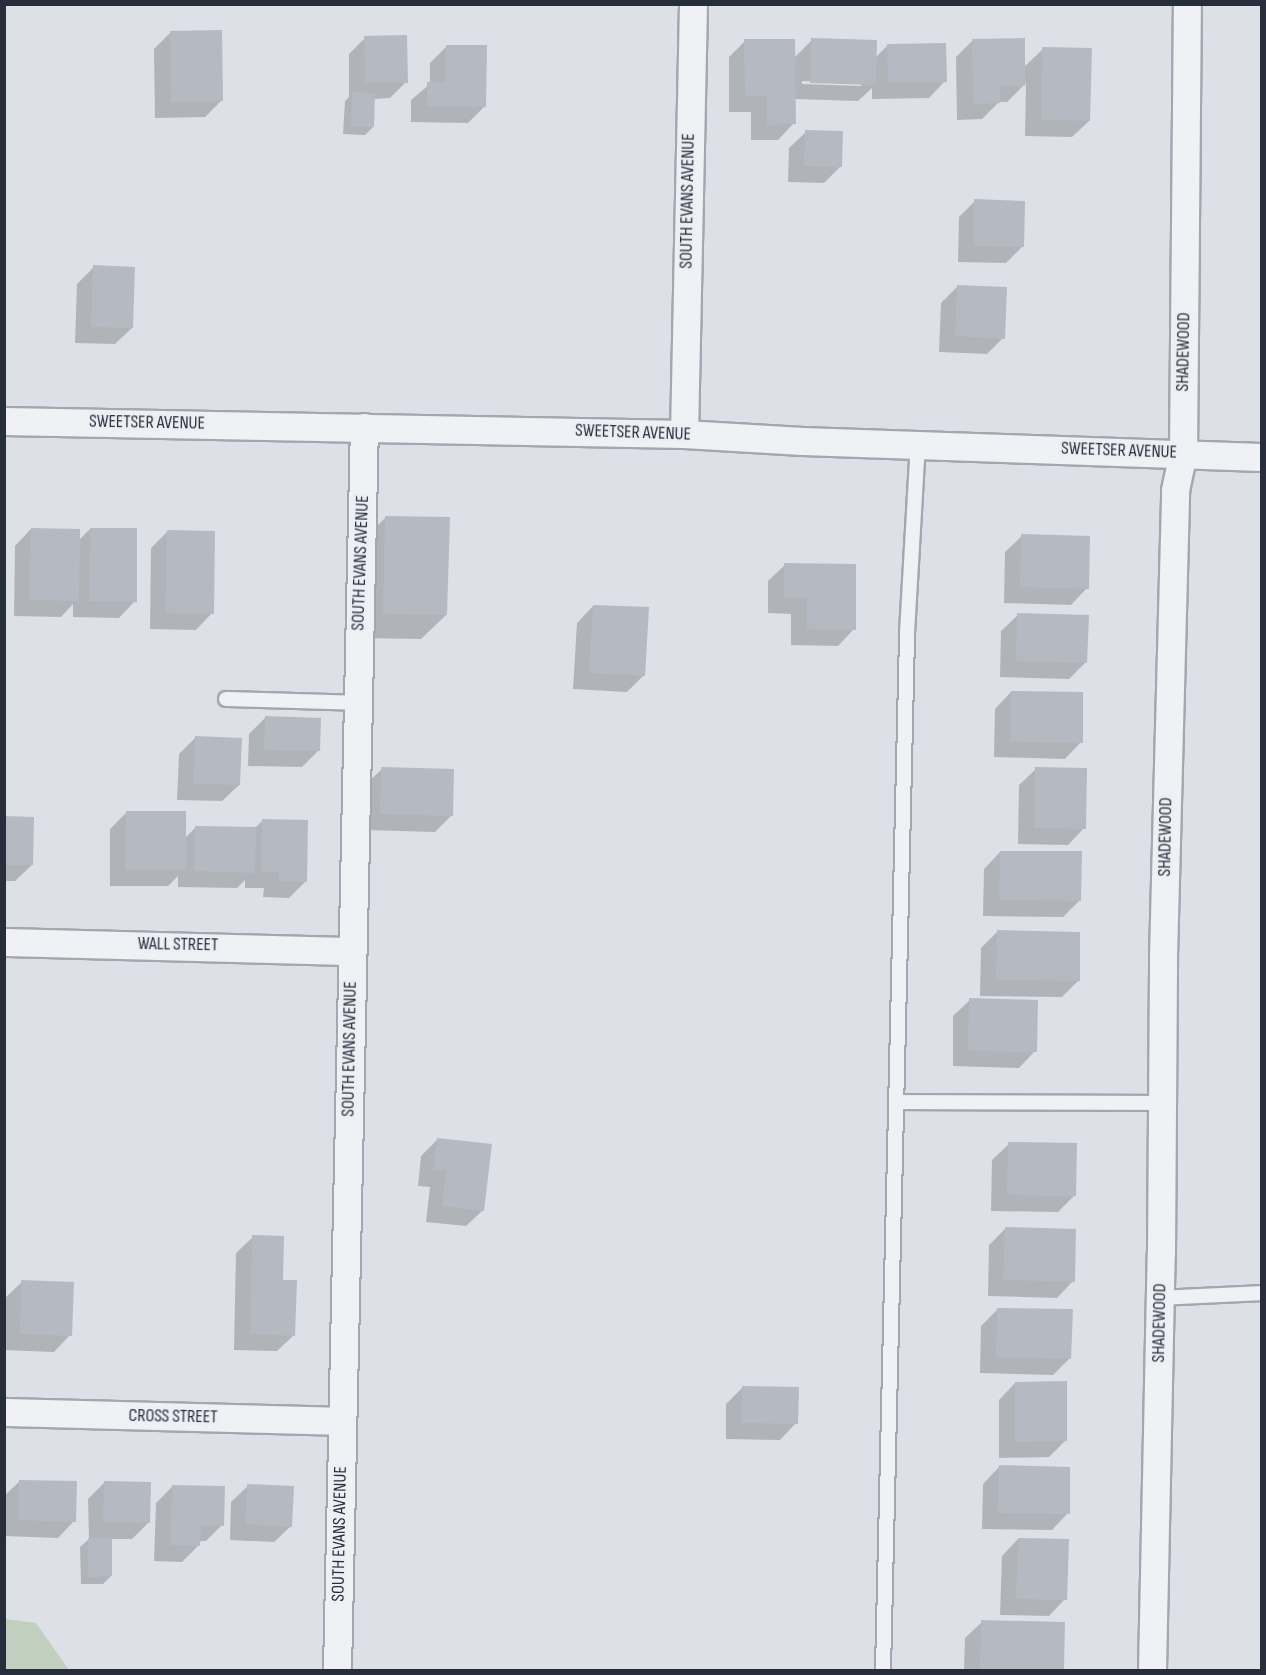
<!DOCTYPE html>
<style>
body{margin:0}
#map{position:relative;width:1266px;height:1675px;overflow:hidden;background:#dde0e6;font-family:"Sofia Sans Condensed",sans-serif}
div>[style]{position:absolute}
[style*='--x']{left:calc(var(--x)*1px);top:calc(var(--y)*1px);width:calc(var(--w)*1px);rotate:calc(var(--a)*1deg)}
.green>*{inset:0;background:#c1cfbf}
.shadow>*{inset:0;background:#0003}
.building>*{inset:0;background:#b5b9c2}
.roads{filter:drop-shadow(2px 0 #a3a7af) drop-shadow(-2px 0 #a3a7af) drop-shadow(0 2px #a3a7af) drop-shadow(0 -2px #a3a7af)}
.lane>*{height:14px;margin:-7px;padding:0 7px;transform-origin:7px;border-radius:7px;background:#eff1f4}
.street>*{height:27px;margin:-13.5px;padding:0 13.5px;transform-origin:13.5px;border-radius:13.5px;background:#eff1f4}
span{translate:-50% -50%;white-space:nowrap;text-align:center;line-height:1.15;-webkit-text-stroke:6px #eceff4;paint-order:stroke}
.street-label{font-size:18px;color:#282d3b}
.frame{position:absolute;inset:0;border:6px solid #282d3b;pointer-events:none}
</style>
<div id="map">
<div class="green">
<i style="clip-path:polygon(5px 1619px,36px 1623px,69px 1670px,5px 1670px)"></i>
</div>
<div class="shadow">
<i style="clip-path:polygon(171px 32px,222px 100px,205px 117px,155px 118px,154px 49px)"></i>
<i style="clip-path:polygon(365px 38px,406px 82px,390px 98px,374px 99px,373px 127px,365px 135px,343px 134px,345px 101px,349px 97px,349px 54px)"></i>
<i style="clip-path:polygon(evenodd,812px 40px,875px 58px,888px 45px,945px 81px,929px 98px,872px 99px,872px 88px,858px 101px,794px 99px,794px 123px,778px 140px,751px 140px,751px 112px,729px 112px,729px 57px,745px 41px,794px 58px,812px 40px,802px 81px,861px 83px,861px 86px,802px 84px,802px 81px)"></i>
<i style="clip-path:polygon(973px 40px,1023px 68px,1043px 49px,1089px 121px,1072px 137px,1025px 136px,1026px 83px,1007px 102px,999px 102px,982px 119px,957px 120px,956px 57px)"></i>
<i style="clip-path:polygon(447px 46px,484px 107px,468px 123px,411px 122px,411px 100px,430px 84px,430px 63px)"></i>
<i style="clip-path:polygon(806px 132px,841px 166px,824px 183px,788px 182px,789px 148px)"></i>
<i style="clip-path:polygon(975px 201px,1023px 246px,1006px 263px,958px 262px,959px 217px)"></i>
<i style="clip-path:polygon(94px 267px,132px 328px,115px 344px,75px 343px,77px 284px)"></i>
<i style="clip-path:polygon(958px 286px,1003px 338px,987px 354px,939px 352px,941px 303px)"></i>
<i style="clip-path:polygon(386px 517px,446px 615px,421px 639px,359px 638px,361px 542px)"></i>
<i style="clip-path:polygon(31px 529px,79px 540px,90px 529px,135px 601px,119px 618px,73px 617px,73px 604px,61px 617px,14px 616px,15px 546px)"></i>
<i style="clip-path:polygon(168px 531px,212px 613px,196px 630px,150px 629px,151px 548px)"></i>
<i style="clip-path:polygon(1022px 536px,1087px 588px,1071px 605px,1004px 603px,1005px 552px)"></i>
<i style="clip-path:polygon(785px 565px,854px 629px,838px 646px,791px 645px,791px 614px,768px 613px,768px 581px)"></i>
<i style="clip-path:polygon(593px 606px,644px 675px,627px 692px,573px 689px,577px 623px)"></i>
<i style="clip-path:polygon(1018px 615px,1086px 662px,1069px 679px,1000px 677px,1001px 631px)"></i>
<i style="clip-path:polygon(1011px 692px,1081px 742px,1065px 759px,994px 757px,995px 709px)"></i>
<i style="clip-path:polygon(265px 718px,319px 750px,302px 767px,248px 766px,249px 734px)"></i>
<i style="clip-path:polygon(195px 738px,239px 785px,222px 801px,177px 800px,179px 754px)"></i>
<i style="clip-path:polygon(382px 769px,452px 815px,435px 832px,365px 830px,365px 785px)"></i>
<i style="clip-path:polygon(1036px 769px,1084px 828px,1068px 845px,1018px 844px,1019px 785px)"></i>
<i style="clip-path:polygon(127px 812px,185px 838px,195px 828px,254px 829px,262px 821px,306px 881px,289px 898px,263px 897px,264px 888px,245px 888px,245px 880px,237px 888px,178px 887px,178px 876px,168px 886px,110px 886px,110px 829px)"></i>
<i style="clip-path:polygon(4px 818px,32px 865px,15px 881px,4px 881px)"></i>
<i style="clip-path:polygon(1000px 852px,1080px 900px,1063px 917px,983px 916px,984px 869px)"></i>
<i style="clip-path:polygon(997px 932px,1078px 981px,1062px 997px,980px 996px,981px 948px)"></i>
<i style="clip-path:polygon(970px 1000px,1035px 1051px,1019px 1068px,953px 1066px,953px 1016px)"></i>
<i style="clip-path:polygon(438px 1139px,483px 1210px,466px 1226px,426px 1222px,430px 1187px,418px 1186px,421px 1156px)"></i>
<i style="clip-path:polygon(1009px 1144px,1075px 1195px,1058px 1212px,991px 1211px,992px 1160px)"></i>
<i style="clip-path:polygon(1005px 1229px,1073px 1281px,1057px 1298px,988px 1296px,989px 1245px)"></i>
<i style="clip-path:polygon(253px 1237px,281px 1281px,294px 1335px,277px 1351px,234px 1350px,236px 1253px)"></i>
<i style="clip-path:polygon(22px 1282px,70px 1335px,54px 1352px,4px 1350px,5px 1298px)"></i>
<i style="clip-path:polygon(998px 1309px,1070px 1358px,1053px 1375px,980px 1373px,981px 1326px)"></i>
<i style="clip-path:polygon(1015px 1383px,1065px 1441px,1049px 1457px,999px 1458px,999px 1400px)"></i>
<i style="clip-path:polygon(743px 1387px,796px 1423px,780px 1440px,726px 1439px,726px 1404px)"></i>
<i style="clip-path:polygon(999px 1467px,1068px 1513px,1052px 1530px,982px 1529px,983px 1484px)"></i>
<i style="clip-path:polygon(20px 1481px,74px 1521px,58px 1538px,4px 1536px,4px 1496px)"></i>
<i style="clip-path:polygon(104px 1483px,148px 1523px,132px 1539px,111px 1539px,111px 1576px,103px 1584px,81px 1584px,80px 1547px,89px 1539px,88px 1499px)"></i>
<i style="clip-path:polygon(173px 1486px,222px 1525px,206px 1541px,199px 1541px,199px 1545px,182px 1562px,154px 1561px,156px 1503px)"></i>
<i style="clip-path:polygon(248px 1486px,291px 1526px,274px 1542px,230px 1540px,231px 1502px)"></i>
<i style="clip-path:polygon(1018px 1539px,1065px 1599px,1049px 1616px,1000px 1615px,1002px 1556px)"></i>
<i style="clip-path:polygon(982px 1622px,1063px 1670px,964px 1670px,965px 1638px)"></i>
</div>
<div class="building">
<i style="clip-path:polygon(222px 30px,223px 101px,171px 102px,170px 31px)"></i>
<i style="clip-path:polygon(407px 35px,408px 83px,365px 83px,364px 36px)"></i>
<i style="clip-path:polygon(811px 38px,877px 40px,876px 85px,810px 83px)"></i>
<i style="clip-path:polygon(1025px 38px,1025px 86px,1000px 86px,1000px 103px,973px 104px,972px 39px)"></i>
<i style="clip-path:polygon(744px 39px,795px 39px,796px 124px,767px 125px,767px 96px,745px 96px)"></i>
<i style="clip-path:polygon(946px 43px,947px 82px,888px 83px,887px 44px)"></i>
<i style="clip-path:polygon(446px 45px,487px 45px,486px 107px,427px 106px,427px 82px,445px 82px)"></i>
<i style="clip-path:polygon(1042px 47px,1092px 48px,1090px 121px,1041px 120px)"></i>
<i style="clip-path:polygon(352px 92px,375px 93px,374px 127px,351px 127px)"></i>
<i style="clip-path:polygon(805px 130px,843px 131px,842px 167px,804px 166px)"></i>
<i style="clip-path:polygon(974px 199px,1025px 201px,1024px 247px,974px 246px)"></i>
<i style="clip-path:polygon(93px 265px,135px 267px,133px 328px,91px 327px)"></i>
<i style="clip-path:polygon(957px 285px,1007px 287px,1005px 339px,955px 336px)"></i>
<i style="clip-path:polygon(385px 516px,450px 517px,447px 615px,383px 614px)"></i>
<i style="clip-path:polygon(31px 528px,80px 529px,79px 601px,29px 600px)"></i>
<i style="clip-path:polygon(90px 528px,137px 528px,137px 602px,89px 601px)"></i>
<i style="clip-path:polygon(167px 530px,215px 531px,214px 614px,166px 613px)"></i>
<i style="clip-path:polygon(1021px 534px,1090px 536px,1089px 589px,1020px 587px)"></i>
<i style="clip-path:polygon(784px 563px,856px 564px,856px 630px,807px 629px,807px 598px,784px 597px)"></i>
<i style="clip-path:polygon(593px 605px,649px 607px,645px 676px,589px 673px)"></i>
<i style="clip-path:polygon(1017px 613px,1089px 615px,1087px 663px,1016px 661px)"></i>
<i style="clip-path:polygon(1011px 691px,1083px 692px,1083px 743px,1010px 742px)"></i>
<i style="clip-path:polygon(265px 716px,321px 718px,320px 751px,264px 750px)"></i>
<i style="clip-path:polygon(195px 736px,242px 738px,240px 785px,193px 784px)"></i>
<i style="clip-path:polygon(381px 767px,454px 769px,453px 816px,380px 814px)"></i>
<i style="clip-path:polygon(1035px 767px,1087px 768px,1086px 829px,1034px 828px)"></i>
<i style="clip-path:polygon(126px 811px,186px 811px,186px 870px,125px 870px)"></i>
<i style="clip-path:polygon(4px 816px,34px 817px,33px 865px,4px 865px)"></i>
<i style="clip-path:polygon(262px 819px,308px 820px,307px 882px,279px 881px,279px 872px,261px 872px)"></i>
<i style="clip-path:polygon(195px 826px,256px 827px,255px 873px,194px 871px)"></i>
<i style="clip-path:polygon(1000px 851px,1082px 851px,1081px 901px,999px 900px)"></i>
<i style="clip-path:polygon(997px 930px,1080px 932px,1080px 981px,996px 980px)"></i>
<i style="clip-path:polygon(969px 998px,1038px 1000px,1037px 1052px,968px 1051px)"></i>
<i style="clip-path:polygon(437px 1138px,492px 1144px,484px 1211px,442px 1206px,446px 1171px,433px 1170px)"></i>
<i style="clip-path:polygon(1008px 1142px,1077px 1143px,1076px 1196px,1007px 1195px)"></i>
<i style="clip-path:polygon(1005px 1227px,1076px 1229px,1075px 1282px,1003px 1280px)"></i>
<i style="clip-path:polygon(252px 1235px,284px 1236px,283px 1280px,297px 1280px,295px 1336px,250px 1334px)"></i>
<i style="clip-path:polygon(21px 1280px,74px 1282px,72px 1336px,20px 1334px)"></i>
<i style="clip-path:polygon(997px 1308px,1073px 1309px,1071px 1359px,996px 1357px)"></i>
<i style="clip-path:polygon(1067px 1381px,1067px 1441px,1015px 1442px,1015px 1382px)"></i>
<i style="clip-path:polygon(742px 1386px,799px 1387px,798px 1424px,741px 1423px)"></i>
<i style="clip-path:polygon(999px 1465px,1070px 1467px,1070px 1514px,998px 1513px)"></i>
<i style="clip-path:polygon(19px 1480px,77px 1481px,76px 1522px,18px 1520px)"></i>
<i style="clip-path:polygon(104px 1481px,151px 1482px,150px 1523px,103px 1522px)"></i>
<i style="clip-path:polygon(247px 1484px,294px 1486px,292px 1527px,246px 1524px)"></i>
<i style="clip-path:polygon(172px 1485px,225px 1486px,224px 1526px,201px 1525px,200px 1546px,170px 1545px)"></i>
<i style="clip-path:polygon(88px 1538px,112px 1538px,112px 1576px,88px 1577px)"></i>
<i style="clip-path:polygon(1018px 1538px,1069px 1539px,1067px 1600px,1016px 1599px)"></i>
<i style="clip-path:polygon(981px 1620px,1065px 1622px,1064px 1670px,980px 1669px)"></i>
</div>
<div class="roads">
<div class="lane">
<i style="--x:226;--y:699;--w:131;--a:1.7"></i>
<i style="--x:896;--y:1102;--w:266;--a:0.2"></i>
<i style="--x:1160;--y:1298;--w:102;--a:-2.8"></i>
<i style="--x:883;--y:1670;--w:1037;--a:-88.67"></i>
<i style="--x:907;--y:633;--w:188;--a:-86.7"></i>
</div>
<div class="street">
<i style="--x:4;--y:421;--w:680;--a:1.1"></i>
<i style="--x:684;--y:434;--w:118;--a:3.4"></i>
<i style="--x:802;--y:441;--w:460;--a:2"></i>
<i style="--x:684;--y:434;--w:430;--a:-88.8"></i>
<i style="--x:4;--y:942;--w:348;--a:1.5"></i>
<i style="--x:4;--y:1412;--w:337;--a:1.5"></i>
<i style="--x:337;--y:1670;--w:1243;--a:-88.76"></i>
<i style="--x:1152;--y:1670;--w:416;--a:-88.8"></i>
<i style="--x:1161;--y:1254;--w:298;--a:-89.6"></i>
<i style="--x:1163;--y:956;--w:466;--a:-88.5"></i>
<i style="--x:1175;--y:490;--w:38;--a:-78"></i>
<i style="--x:1183;--y:453;--w:449;--a:-89.5"></i>
</div>
</div>
<div class="street-label">
<span style="left:688px;top:201px;rotate:-89deg">SOUTH EVANS AVENUE</span>
<span style="left:1184px;top:352px;rotate:-89deg">SHADEWOOD</span>
<span style="left:147px;top:423px;rotate:1deg">SWEETSER AVENUE</span>
<span style="left:633px;top:433px;rotate:2deg">SWEETSER AVENUE</span>
<span style="left:1119px;top:451px;rotate:2deg">SWEETSER AVENUE</span>
<span style="left:361px;top:563px;rotate:-88deg">SOUTH EVANS AVENUE</span>
<span style="left:1166px;top:837px;rotate:-89deg">SHADEWOOD</span>
<span style="left:178px;top:945px;rotate:1deg">WALL STREET</span>
<span style="left:350px;top:1049px;rotate:-89deg">SOUTH EVANS AVENUE</span>
<span style="left:1160px;top:1323px;rotate:-89deg">SHADEWOOD</span>
<span style="left:173px;top:1417px;rotate:1deg">CROSS STREET</span>
<span style="left:340px;top:1534px;rotate:-89deg">SOUTH EVANS AVENUE</span>
</div>
<div class="frame"></div>
</div>
